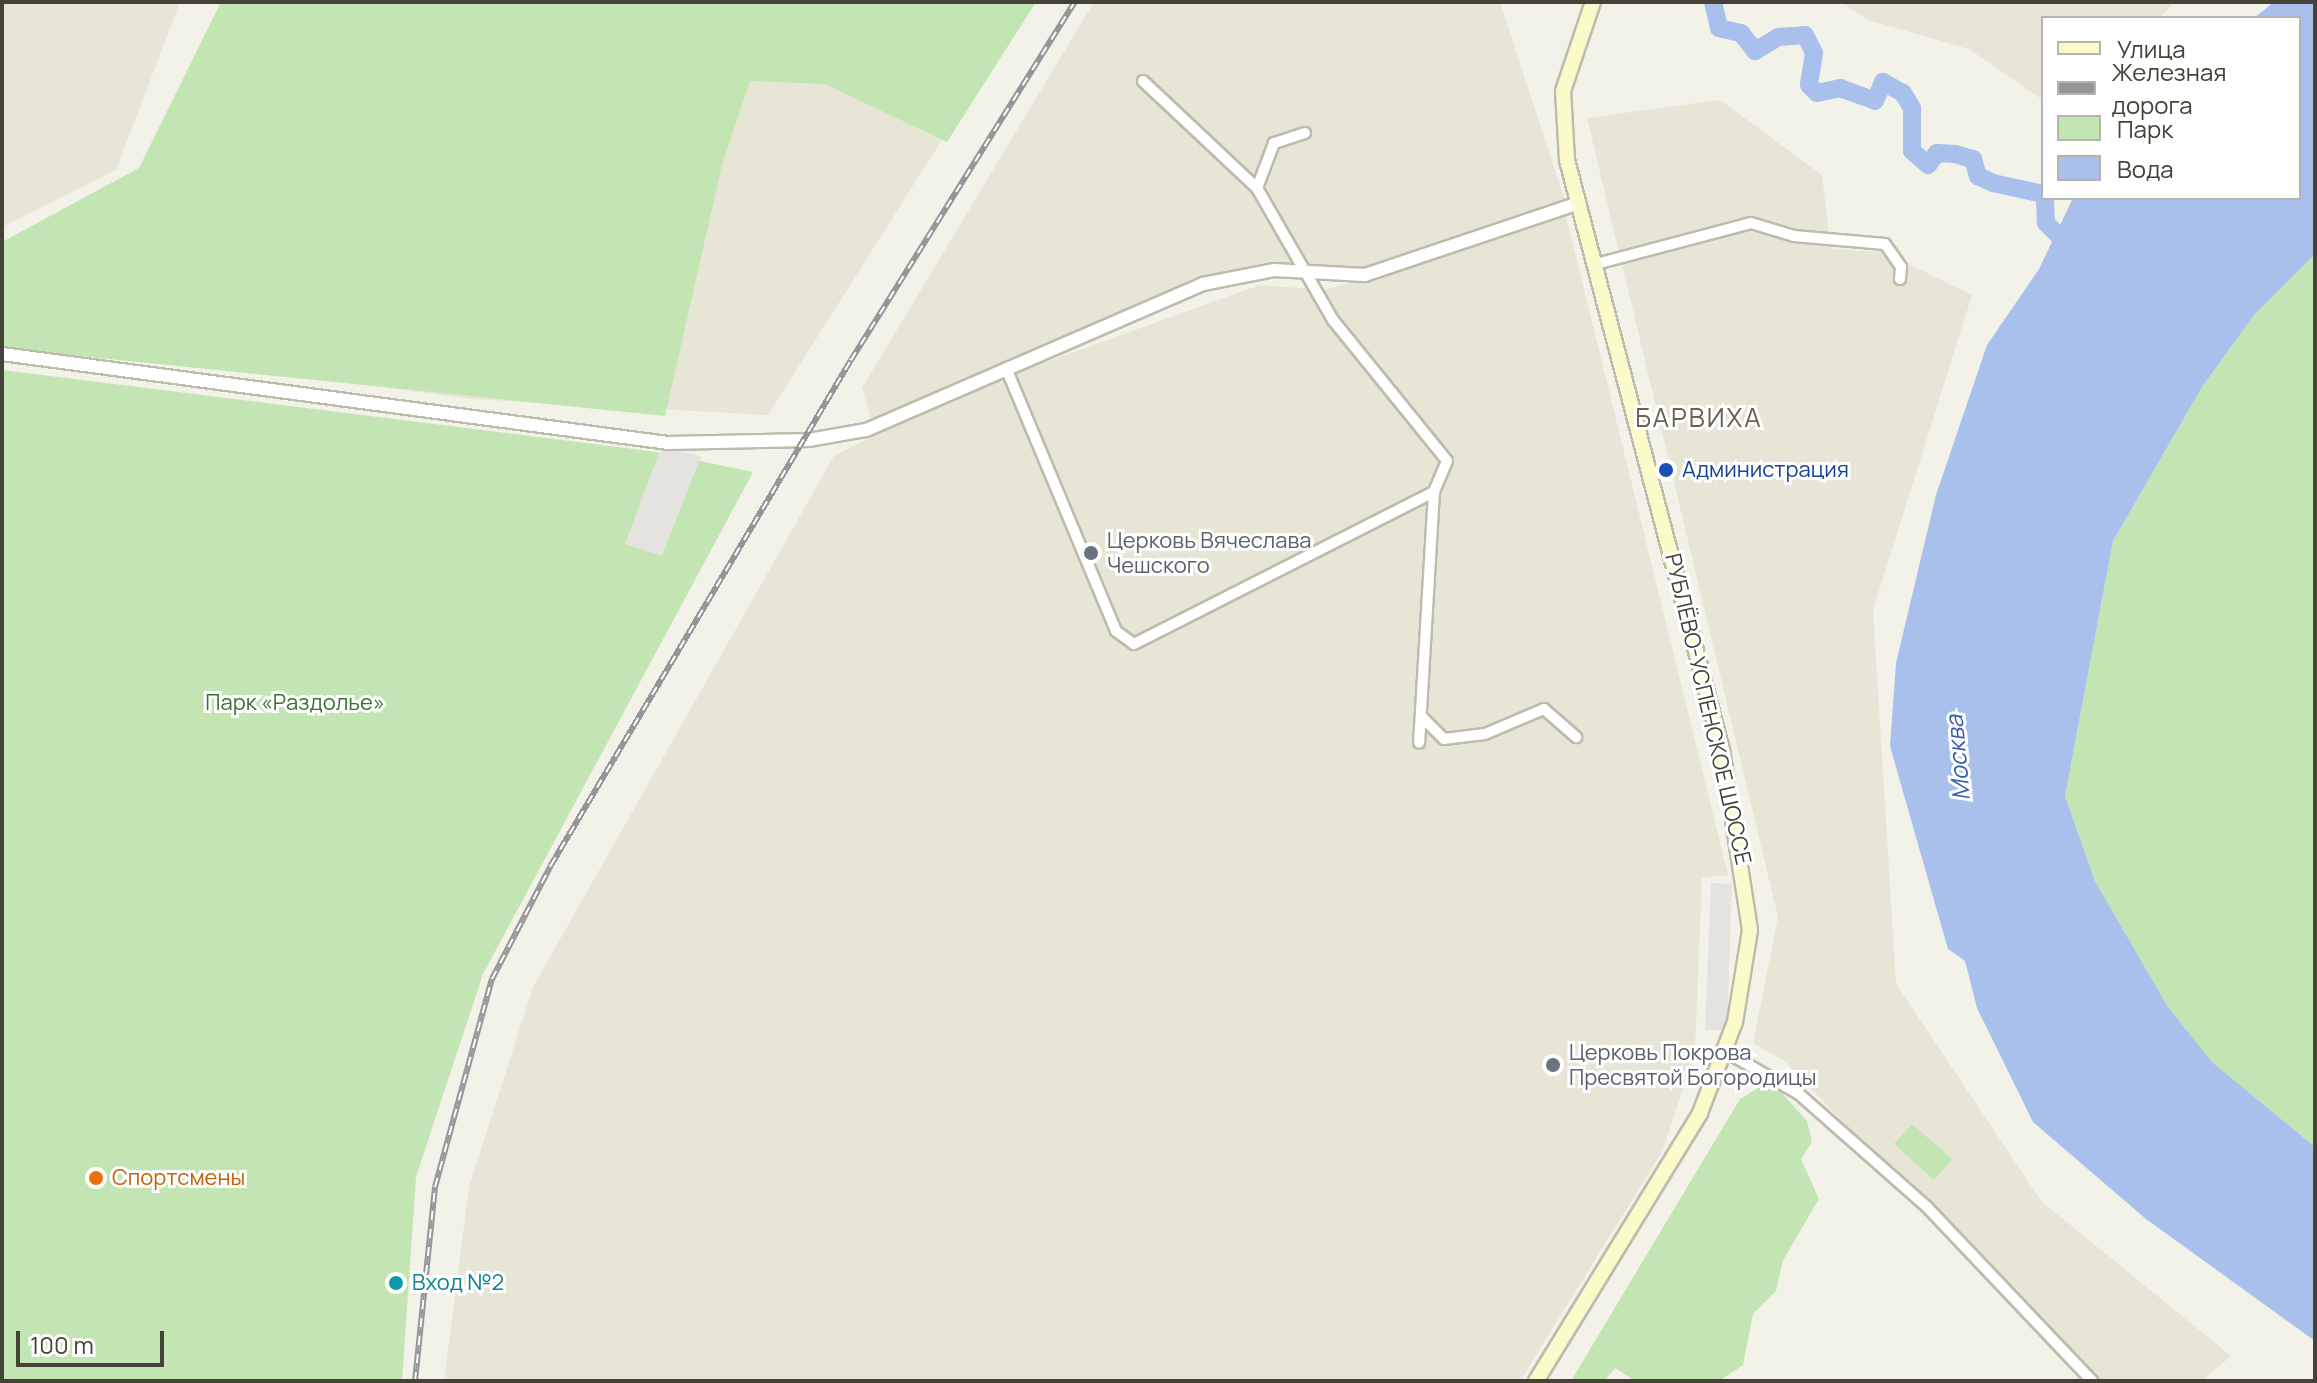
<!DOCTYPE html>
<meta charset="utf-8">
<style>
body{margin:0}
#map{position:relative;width:2317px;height:1383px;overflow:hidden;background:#f2f2e8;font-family:Manrope,sans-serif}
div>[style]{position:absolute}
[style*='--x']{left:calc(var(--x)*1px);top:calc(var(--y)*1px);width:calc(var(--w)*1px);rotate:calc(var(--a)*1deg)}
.residential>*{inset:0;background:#e6e5d6}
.green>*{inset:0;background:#c3e4b3}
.parking>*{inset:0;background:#e4e3df}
.water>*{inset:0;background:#a8c0eb}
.river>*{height:18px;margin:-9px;padding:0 9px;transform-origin:9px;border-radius:9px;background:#a8c0eb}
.roads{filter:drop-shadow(2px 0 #bdbbab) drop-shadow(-2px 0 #bdbbab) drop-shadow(0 2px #bdbbab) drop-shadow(0 -2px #bdbbab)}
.minor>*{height:10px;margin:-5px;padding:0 5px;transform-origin:5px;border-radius:5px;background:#fff}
.tertiary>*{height:12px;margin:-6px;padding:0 6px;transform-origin:6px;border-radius:6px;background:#fff}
.secondary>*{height:14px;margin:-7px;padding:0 7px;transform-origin:7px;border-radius:7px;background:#fafaca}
.rail>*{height:6px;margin-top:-3px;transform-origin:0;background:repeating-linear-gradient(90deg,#fff 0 9px,#969696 0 18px);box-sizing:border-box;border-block:2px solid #969696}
.dots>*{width:22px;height:22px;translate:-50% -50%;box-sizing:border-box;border:4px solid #fff;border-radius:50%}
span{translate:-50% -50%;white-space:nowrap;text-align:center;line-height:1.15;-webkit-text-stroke:6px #fff;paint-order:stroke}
.transit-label{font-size:22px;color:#164399}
.left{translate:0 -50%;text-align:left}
.worship-label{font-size:22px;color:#5b616d}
.park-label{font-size:22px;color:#38732f}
.street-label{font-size:22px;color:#454337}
.food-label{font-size:22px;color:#c56008}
.culture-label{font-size:22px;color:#0d838f}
.water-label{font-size:24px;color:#385fa9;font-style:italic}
.quarter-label{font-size:26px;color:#67634f;letter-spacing:2px}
.frame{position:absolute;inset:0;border:4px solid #454337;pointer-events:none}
.legend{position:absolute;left:2041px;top:16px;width:260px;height:184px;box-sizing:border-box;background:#fff;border:2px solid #b5b4af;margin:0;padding:10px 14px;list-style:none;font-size:24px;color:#454337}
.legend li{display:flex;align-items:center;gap:16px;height:40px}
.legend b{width:40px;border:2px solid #b5b4af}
.scale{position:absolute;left:16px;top:1331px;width:148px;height:36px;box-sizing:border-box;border:4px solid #454337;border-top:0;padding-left:10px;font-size:24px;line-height:28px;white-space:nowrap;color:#454337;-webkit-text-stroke:6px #fff;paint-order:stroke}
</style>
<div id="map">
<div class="residential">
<i style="clip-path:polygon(2px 2px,180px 2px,116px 170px,2px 227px)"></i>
<i style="clip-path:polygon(1029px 2px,768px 415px,471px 399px,156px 357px,169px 132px)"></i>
<i style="clip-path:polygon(1094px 2px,1500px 2px,1566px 204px,1342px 276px,1296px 263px,1204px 280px,871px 419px,862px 388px)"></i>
<i style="clip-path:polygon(1841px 2px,2174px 2px,2160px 18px,2043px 18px,2043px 100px,1969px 49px,1868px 20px)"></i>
<i style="clip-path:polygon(1720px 100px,1822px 175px,1831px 249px,1884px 252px,1972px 295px,1873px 610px,1896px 984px,2041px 1201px,2231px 1356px,2202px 1381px,2090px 1381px,1786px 1062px,1753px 1043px,1778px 917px,1587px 118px)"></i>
<i style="clip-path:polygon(1566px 216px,1728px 875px,1702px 878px,1695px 1051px,1663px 1150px,1520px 1381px,444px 1381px,469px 1187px,533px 987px,834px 456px,1006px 368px,1046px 362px,1260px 285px,1325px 290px)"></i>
</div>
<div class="green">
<i style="clip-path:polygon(221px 2px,1036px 2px,947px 142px,825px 84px,750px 81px,722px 165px,665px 416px,2px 348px,2px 242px,139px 168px)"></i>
<i style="clip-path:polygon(2315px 254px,2315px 1147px,2212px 1062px,2168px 1007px,2095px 881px,2065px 796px,2113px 541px,2202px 387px,2254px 315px)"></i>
<i style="clip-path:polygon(2px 370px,657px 452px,753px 472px,483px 974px,416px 1177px,402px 1381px,2px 1381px)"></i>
<i style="clip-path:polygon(1758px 1088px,1779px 1090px,1807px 1121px,1812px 1142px,1801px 1159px,1819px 1199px,1783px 1260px,1776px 1291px,1753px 1314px,1743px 1365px,1719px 1381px,1635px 1381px,1615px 1368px,1604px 1381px,1571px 1381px,1740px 1099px)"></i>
<i style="clip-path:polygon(1912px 1124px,1952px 1159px,1934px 1180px,1894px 1144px)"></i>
</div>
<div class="parking">
<i style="clip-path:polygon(661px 447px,701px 456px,662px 556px,625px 544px)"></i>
<i style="clip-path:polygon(1711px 883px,1732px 884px,1727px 1030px,1705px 1030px)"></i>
</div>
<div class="water">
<i style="clip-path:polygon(2274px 2px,2315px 2px,2315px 254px,2254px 315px,2202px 387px,2113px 541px,2065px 796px,2095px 881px,2168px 1007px,2212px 1062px,2315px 1147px,2315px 1341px,2146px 1219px,2033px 1122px,1977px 1008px,1965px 961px,1948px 949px,1890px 746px,1896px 663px,1936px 495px,1987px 345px,2039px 269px,2073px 198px,2299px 198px,2299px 18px,2254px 18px)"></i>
</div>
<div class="river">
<i style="--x:1713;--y:2;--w:27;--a:77"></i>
<i style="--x:1719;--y:28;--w:23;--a:13"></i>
<i style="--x:1741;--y:33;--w:23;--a:52"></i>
<i style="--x:1755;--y:51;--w:27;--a:-31"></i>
<i style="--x:1778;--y:37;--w:27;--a:-4"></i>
<i style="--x:1805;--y:35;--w:20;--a:63"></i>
<i style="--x:1814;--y:53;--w:32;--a:99"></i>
<i style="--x:1809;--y:85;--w:11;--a:45"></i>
<i style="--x:1817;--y:93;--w:24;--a:-12"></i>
<i style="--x:1840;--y:88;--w:37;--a:20"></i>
<i style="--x:1875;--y:101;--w:21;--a:-67"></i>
<i style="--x:1883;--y:82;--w:23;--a:29"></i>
<i style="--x:1903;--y:93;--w:17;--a:59"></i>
<i style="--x:1912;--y:108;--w:43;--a:90"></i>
<i style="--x:1912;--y:151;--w:21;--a:41"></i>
<i style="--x:1928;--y:165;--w:15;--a:-53"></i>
<i style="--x:1937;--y:153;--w:18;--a:3"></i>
<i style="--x:1955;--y:154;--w:19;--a:16"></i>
<i style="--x:1973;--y:159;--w:18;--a:74"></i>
<i style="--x:1978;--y:176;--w:17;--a:25"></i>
<i style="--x:1993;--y:183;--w:51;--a:12.4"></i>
<i style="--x:2045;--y:198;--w:25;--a:88"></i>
<i style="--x:2046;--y:223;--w:33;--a:45"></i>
</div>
<div class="roads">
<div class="minor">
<i style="--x:1143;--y:81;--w:156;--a:43.2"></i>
<i style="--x:1305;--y:133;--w:33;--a:162"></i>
<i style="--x:1274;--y:143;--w:48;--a:110.7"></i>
<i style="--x:1257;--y:188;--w:152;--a:60.1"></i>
<i style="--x:1333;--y:320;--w:181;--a:51"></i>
<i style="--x:1447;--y:461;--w:34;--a:113"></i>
<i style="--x:1434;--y:492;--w:251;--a:93.4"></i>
<i style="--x:1596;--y:264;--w:160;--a:-14.8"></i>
<i style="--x:1751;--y:223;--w:45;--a:16.8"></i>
<i style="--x:1794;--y:236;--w:91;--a:5"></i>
<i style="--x:1885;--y:244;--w:28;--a:55"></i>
<i style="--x:1901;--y:267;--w:12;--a:95"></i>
<i style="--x:1006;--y:368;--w:285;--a:67.3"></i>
<i style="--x:1116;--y:631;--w:22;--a:36"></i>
<i style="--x:1134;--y:644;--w:336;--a:-26.9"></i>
<i style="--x:1422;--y:717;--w:31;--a:45"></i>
<i style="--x:1444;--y:739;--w:41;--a:-7"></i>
<i style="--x:1485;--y:734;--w:64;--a:-23"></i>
<i style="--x:1544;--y:709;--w:43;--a:41.2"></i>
<i style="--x:1726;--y:1052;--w:84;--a:29.9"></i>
<i style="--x:1799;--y:1094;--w:171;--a:41.4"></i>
<i style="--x:1927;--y:1207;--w:240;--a:46.5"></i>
</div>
<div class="tertiary">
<i style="--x:2;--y:354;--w:672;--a:7.61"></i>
<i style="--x:668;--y:443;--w:141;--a:-1.2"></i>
<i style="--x:809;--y:440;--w:58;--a:-10"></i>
<i style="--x:866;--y:430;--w:367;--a:-23.4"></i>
<i style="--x:1203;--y:284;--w:72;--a:-11.2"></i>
<i style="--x:1274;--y:270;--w:91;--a:3.1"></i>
<i style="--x:1365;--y:275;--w:226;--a:-18.6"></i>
</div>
<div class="secondary">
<i style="--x:1536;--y:1381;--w:314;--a:-58.5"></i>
<i style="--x:1700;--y:1113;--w:97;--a:-69"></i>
<i style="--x:1735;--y:1022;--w:93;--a:-80.7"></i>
<i style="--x:1750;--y:930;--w:182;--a:-98.8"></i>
<i style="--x:1722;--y:750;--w:610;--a:-104.72"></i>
<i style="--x:1567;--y:160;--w:69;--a:-93.3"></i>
<i style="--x:1563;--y:91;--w:94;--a:-71.4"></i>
</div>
</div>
<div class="rail">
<i style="--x:415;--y:1381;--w:195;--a:-84.1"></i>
<i style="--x:435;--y:1187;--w:216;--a:-74.7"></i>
<i style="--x:492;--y:979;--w:128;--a:-62.6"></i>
<i style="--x:551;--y:865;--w:587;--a:-59.29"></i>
<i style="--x:851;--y:360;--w:422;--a:-58"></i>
</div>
<div class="dots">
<i style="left:1666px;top:470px;background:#1a4fb4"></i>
<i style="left:1091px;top:553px;background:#6b7280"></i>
<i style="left:1553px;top:1065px;background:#6b7280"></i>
<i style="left:96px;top:1178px;background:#e8710a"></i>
<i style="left:396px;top:1283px;background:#0f9aa8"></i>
</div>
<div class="transit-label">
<span class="left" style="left:1682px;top:470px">Администрация</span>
</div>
<div class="worship-label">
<span class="left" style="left:1107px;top:553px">Церковь Вячеслава<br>Чешского</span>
<span class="left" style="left:1569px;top:1065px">Церковь Покрова<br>Пресвятой Богородицы</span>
</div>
<div class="park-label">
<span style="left:295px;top:703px">Парк «Раздолье»</span>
</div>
<div class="street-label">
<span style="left:1708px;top:709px;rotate:77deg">РУБЛЁВО-УСПЕНСКОЕ ШОССЕ</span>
</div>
<div class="food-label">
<span class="left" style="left:112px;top:1178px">Спортсмены</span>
</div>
<div class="culture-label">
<span class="left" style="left:412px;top:1283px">Вход №2</span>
</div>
<div class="water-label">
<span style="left:1957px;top:758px;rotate:-95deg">Москва</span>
</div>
<div class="quarter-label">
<span style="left:1699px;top:418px">БАРВИХА</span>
</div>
<div class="frame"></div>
<ul class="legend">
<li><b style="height:10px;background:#fafaca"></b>Улица</li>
<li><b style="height:10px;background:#969696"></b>Железная дорога</li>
<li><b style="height:22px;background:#c3e4b3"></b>Парк</li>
<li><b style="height:22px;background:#a8c0eb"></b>Вода</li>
</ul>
<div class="scale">100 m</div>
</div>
